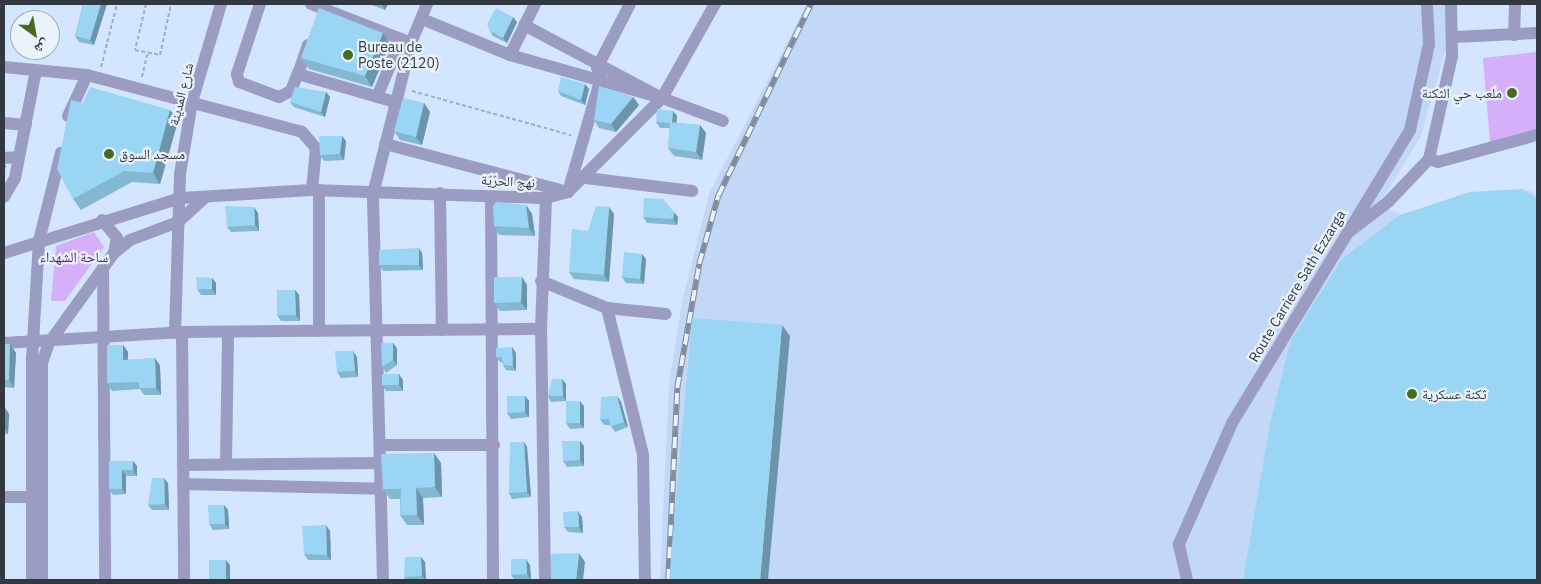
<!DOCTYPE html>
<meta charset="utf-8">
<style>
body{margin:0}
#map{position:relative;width:1541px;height:584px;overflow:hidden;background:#d4e5ff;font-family:"IBM Plex Sans","Noto Naskh Arabic",sans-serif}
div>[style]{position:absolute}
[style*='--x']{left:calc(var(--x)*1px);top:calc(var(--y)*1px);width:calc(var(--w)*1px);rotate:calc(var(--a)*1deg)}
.built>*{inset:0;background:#c2d8f6}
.green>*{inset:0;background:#d6affa}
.path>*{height:2px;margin-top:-1px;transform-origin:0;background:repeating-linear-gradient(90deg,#a0aec2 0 4px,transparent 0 6.5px)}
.minor>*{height:12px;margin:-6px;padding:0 6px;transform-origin:6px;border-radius:6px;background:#9a9cc2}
.rail>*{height:5.5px;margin-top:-2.75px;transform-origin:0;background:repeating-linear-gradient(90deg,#eaf2fc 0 11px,#808c9d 0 22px);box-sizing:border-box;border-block:1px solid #808c9d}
.wall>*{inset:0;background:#84b7d2}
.shaded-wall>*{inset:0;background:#6c95ab}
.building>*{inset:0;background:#9ad5f4}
.dots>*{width:14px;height:14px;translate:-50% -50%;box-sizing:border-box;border:2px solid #eaf2fc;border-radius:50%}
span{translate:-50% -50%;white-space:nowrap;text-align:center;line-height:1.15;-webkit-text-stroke:4.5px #eaf2fc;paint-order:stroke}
.poi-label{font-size:14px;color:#323943}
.left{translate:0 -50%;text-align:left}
.right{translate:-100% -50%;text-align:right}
.street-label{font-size:14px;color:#323943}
.park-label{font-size:14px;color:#511677}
.frame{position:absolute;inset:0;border:5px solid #323943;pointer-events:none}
.north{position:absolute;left:10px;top:10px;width:50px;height:50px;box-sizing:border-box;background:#eaf2fc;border:1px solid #a0a8b2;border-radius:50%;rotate:148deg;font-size:14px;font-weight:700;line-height:20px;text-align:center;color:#323943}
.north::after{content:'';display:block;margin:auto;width:18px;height:22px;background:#486920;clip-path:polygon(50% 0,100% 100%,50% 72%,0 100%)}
</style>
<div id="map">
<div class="built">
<i style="clip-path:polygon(807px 4px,1445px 4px,1448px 42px,1421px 136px,1379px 205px,1404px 216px,1465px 193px,1529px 190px,1537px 196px,1537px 580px,660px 580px,669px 385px,682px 302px,709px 194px)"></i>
</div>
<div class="green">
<i style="clip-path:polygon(1537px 52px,1537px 129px,1490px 142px,1483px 58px)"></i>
<i style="clip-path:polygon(94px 232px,104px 247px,65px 301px,51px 301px,56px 246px)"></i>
</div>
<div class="path">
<i style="--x:146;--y:4;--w:47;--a:103.4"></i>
<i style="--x:135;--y:50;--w:25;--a:11"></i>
<i style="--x:160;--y:55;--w:52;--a:-77.8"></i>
<i style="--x:101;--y:67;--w:65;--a:-75.7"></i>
<i style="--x:142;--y:77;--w:26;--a:-77"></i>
<i style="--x:412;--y:91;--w:165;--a:15.5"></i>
</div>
<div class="minor">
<i style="--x:260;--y:4;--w:74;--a:108.2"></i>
<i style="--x:237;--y:74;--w:8;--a:76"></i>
<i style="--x:239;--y:82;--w:43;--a:20.6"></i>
<i style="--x:279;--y:97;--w:13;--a:-27"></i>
<i style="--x:291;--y:91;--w:19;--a:-69"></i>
<i style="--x:311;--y:4;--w:107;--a:21.3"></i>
<i style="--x:422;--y:19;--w:95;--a:22.2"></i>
<i style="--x:510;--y:55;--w:158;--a:15.8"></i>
<i style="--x:524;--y:25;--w:156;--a:27.9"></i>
<i style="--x:662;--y:98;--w:65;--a:20.7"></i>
<i style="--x:1514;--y:35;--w:31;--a:-88"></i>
<i style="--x:1454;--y:37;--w:83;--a:-2.8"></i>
<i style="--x:308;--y:45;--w:31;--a:109"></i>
<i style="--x:298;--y:74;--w:101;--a:16.1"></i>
<i style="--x:510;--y:55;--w:57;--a:-63.9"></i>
<i style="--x:4;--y:67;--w:83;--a:5.5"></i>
<i style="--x:87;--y:75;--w:222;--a:14.8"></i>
<i style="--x:302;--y:132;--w:21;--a:49"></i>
<i style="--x:316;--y:148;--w:42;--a:95.4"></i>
<i style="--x:597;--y:68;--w:72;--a:-62.7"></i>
<i style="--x:377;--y:97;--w:63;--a:-67.5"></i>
<i style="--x:68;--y:116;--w:45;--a:-65.1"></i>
<i style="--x:4;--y:123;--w:22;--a:5"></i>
<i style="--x:385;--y:144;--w:189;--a:14.7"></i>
<i style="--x:568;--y:192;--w:119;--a:-73.9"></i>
<i style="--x:4;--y:158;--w:15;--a:-4"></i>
<i style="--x:1429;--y:159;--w:106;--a:-77.4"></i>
<i style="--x:1452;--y:56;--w:52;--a:-91.1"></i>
<i style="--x:1429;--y:159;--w:9;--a:18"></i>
<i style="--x:1438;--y:162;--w:103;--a:-15.3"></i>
<i style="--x:586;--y:178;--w:107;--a:7"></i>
<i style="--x:319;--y:190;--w:141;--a:90"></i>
<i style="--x:440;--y:193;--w:137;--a:89.2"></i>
<i style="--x:491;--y:195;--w:385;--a:89.7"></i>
<i style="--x:4;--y:197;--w:22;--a:-60"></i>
<i style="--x:15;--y:178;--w:110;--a:-79"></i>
<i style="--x:102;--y:220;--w:23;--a:50"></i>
<i style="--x:117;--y:238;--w:15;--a:101"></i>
<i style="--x:1350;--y:231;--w:48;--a:-37.3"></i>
<i style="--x:1388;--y:202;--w:59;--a:-46.4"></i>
<i style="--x:4;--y:253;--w:185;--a:-17.3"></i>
<i style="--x:181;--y:198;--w:131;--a:-3.5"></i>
<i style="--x:312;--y:190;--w:234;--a:2"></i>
<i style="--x:546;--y:198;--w:23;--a:-15"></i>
<i style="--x:568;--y:192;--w:133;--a:-45"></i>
<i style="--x:662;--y:98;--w:108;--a:-60.6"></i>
<i style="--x:103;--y:267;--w:313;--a:89.6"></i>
<i style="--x:541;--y:281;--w:71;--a:22.2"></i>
<i style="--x:607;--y:308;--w:151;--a:76.2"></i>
<i style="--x:643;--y:455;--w:125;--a:89.1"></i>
<i style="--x:607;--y:308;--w:59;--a:5.8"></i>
<i style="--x:182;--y:332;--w:248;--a:89.5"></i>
<i style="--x:175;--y:333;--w:159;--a:-88.2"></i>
<i style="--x:180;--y:174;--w:73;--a:-80.5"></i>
<i style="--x:192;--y:102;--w:102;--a:-73.5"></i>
<i style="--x:4;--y:343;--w:178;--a:-3.5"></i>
<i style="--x:182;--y:332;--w:359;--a:-0.5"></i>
<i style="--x:380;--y:445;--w:114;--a:0"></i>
<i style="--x:226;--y:464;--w:132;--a:-89.1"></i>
<i style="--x:183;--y:465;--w:197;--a:-0.6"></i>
<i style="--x:183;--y:484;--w:198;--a:1.4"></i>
<i style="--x:4;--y:497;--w:35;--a:0"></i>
<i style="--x:32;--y:580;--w:221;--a:-90"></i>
<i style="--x:32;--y:359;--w:118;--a:-86.6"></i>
<i style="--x:39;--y:241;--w:91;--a:-76"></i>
<i style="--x:42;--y:580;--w:217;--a:-90"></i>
<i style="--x:42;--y:363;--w:21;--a:-71"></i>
<i style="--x:49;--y:343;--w:111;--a:-54.2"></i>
<i style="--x:114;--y:253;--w:21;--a:-39"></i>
<i style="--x:130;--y:240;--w:51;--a:-20.6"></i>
<i style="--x:178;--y:222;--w:36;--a:-42"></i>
<i style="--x:383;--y:580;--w:386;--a:-91.5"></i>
<i style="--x:373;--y:194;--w:156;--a:-75.9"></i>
<i style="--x:411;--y:43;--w:42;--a:-67.7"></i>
<i style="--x:545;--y:580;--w:251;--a:-90.9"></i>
<i style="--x:541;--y:329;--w:131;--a:-87.8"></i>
<i style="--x:1187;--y:580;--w:37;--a:-103"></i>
<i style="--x:1179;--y:544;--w:132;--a:-66.3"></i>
<i style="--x:1232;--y:423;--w:343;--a:-58.7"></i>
<i style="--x:1410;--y:130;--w:88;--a:-77.5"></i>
<i style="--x:1429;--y:44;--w:40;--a:-92.9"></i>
</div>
<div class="rail">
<i style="--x:668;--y:580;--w:192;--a:-87.3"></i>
<i style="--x:677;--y:388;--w:126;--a:-79.9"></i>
<i style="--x:699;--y:264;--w:71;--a:-74.4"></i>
<i style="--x:718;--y:196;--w:213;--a:-64.2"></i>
</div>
<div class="wall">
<i style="clip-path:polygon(83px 4px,107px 4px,94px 45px,79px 42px,75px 36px)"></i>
<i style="clip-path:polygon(369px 4px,388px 4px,385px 10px)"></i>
<i style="clip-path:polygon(517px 22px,507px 43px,493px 36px,490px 31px)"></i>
<i style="clip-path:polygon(390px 44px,372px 87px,309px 69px,301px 58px)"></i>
<i style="clip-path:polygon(585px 84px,589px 89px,585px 105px,561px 96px,558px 91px)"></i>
<i style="clip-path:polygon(326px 92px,330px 97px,325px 117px,294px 107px,290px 102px)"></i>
<i style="clip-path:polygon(633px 97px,639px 105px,616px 132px,599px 128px,594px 120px)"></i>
<i style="clip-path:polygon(83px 103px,170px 110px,178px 121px,160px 184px,132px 182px,81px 210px,73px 199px)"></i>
<i style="clip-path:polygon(424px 103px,430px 112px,422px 145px,400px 140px,394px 131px)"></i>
<i style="clip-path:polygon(673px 111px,677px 116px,676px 123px,700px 125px,706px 133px,702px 160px,674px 156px,668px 148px,670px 128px,660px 128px,656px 122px)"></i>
<i style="clip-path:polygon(346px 141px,344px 160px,324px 161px,320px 155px)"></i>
<i style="clip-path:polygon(526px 205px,532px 214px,535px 236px,499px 235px,494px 226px)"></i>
<i style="clip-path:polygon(258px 213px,259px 231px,231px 232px,227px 227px)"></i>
<i style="clip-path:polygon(614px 214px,609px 282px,574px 279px,569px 272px,588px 231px)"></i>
<i style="clip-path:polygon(643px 217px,678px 217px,677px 225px,647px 223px)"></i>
<i style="clip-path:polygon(422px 253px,423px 270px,383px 271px,379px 265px)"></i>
<i style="clip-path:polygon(646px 259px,644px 284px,626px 283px,622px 277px)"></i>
<i style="clip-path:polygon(522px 277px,527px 285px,527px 310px,500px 311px,494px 303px)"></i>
<i style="clip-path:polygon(212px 278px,216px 283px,216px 295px,201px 295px,197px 289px)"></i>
<i style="clip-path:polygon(295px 290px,299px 295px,300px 321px,281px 321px,277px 315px)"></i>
<i style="clip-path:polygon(393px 343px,397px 348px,397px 365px,386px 373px,382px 367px)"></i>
<i style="clip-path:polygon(4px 344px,10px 344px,16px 353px,14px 388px,4px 387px)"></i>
<i style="clip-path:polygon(123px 345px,128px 352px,128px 360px,155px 358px,160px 366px,161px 395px,144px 395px,140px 389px,112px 391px,107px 383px)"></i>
<i style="clip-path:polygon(512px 347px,516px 353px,516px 371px,506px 370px,503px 365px,503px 363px,500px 362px,496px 357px)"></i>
<i style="clip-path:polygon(357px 357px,358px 377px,341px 378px,337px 372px)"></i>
<i style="clip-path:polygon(562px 379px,566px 384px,566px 401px,551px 402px,548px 396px)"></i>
<i style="clip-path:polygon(403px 380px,403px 391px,386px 391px,382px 385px)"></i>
<i style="clip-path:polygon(525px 396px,529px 401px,529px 417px,511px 419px,507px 413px)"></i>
<i style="clip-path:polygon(617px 396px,621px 402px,628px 427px,615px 432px,610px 425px,604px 425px,600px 419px)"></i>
<i style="clip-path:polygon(584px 406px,584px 428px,570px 429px,566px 423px)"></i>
<i style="clip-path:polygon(4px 408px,5px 408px,9px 414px,8px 434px,4px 434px)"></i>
<i style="clip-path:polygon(580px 441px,584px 446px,584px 466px,567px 467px,563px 461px)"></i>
<i style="clip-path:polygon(524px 442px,527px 447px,531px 497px,512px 499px,509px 493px)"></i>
<i style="clip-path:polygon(434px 453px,441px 463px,442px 497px,423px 498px,424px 525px,407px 525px,400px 515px,400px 499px,390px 499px,383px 489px)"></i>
<i style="clip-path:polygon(109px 461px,133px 461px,137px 466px,137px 476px,126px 476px,126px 494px,113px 495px,109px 489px)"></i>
<i style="clip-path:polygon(168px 483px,169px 510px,152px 510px,148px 505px)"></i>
<i style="clip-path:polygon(224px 505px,228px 510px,229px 529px,213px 530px,209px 524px)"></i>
<i style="clip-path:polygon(582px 517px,583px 533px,568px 532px,564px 527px)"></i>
<i style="clip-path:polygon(330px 531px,331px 560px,308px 560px,304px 554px)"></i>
<i style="clip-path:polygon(421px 557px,425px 562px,426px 580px,406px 580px,404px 577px)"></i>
<i style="clip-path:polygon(530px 565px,531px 580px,515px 580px,511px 575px)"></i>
</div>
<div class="shaded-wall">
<i style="clip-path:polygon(101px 4px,107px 4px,94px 45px,90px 40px)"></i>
<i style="clip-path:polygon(381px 4px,388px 4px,385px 10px)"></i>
<i style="clip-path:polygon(513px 17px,517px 22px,507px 43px,503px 38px)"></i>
<i style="clip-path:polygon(383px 33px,390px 44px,372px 87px,365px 76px)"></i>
<i style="clip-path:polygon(585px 84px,589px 89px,585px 105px,581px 100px)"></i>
<i style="clip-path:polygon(326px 92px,330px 97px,325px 117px,321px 112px)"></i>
<i style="clip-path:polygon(633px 97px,639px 105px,616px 132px,611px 124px)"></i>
<i style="clip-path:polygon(424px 103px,430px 112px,422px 145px,416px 137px)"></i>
<i style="clip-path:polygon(170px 110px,178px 121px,160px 184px,153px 173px)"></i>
<i style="clip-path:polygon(673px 111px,677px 116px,676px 129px,672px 123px)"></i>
<i style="clip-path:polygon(700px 125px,706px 133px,702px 160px,696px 152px)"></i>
<i style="clip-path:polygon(342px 136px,346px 141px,344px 160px,340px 154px)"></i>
<i style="clip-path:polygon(4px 162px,6px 166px,4px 173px)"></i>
<i style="clip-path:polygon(526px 205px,532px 214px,535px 236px,529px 228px)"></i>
<i style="clip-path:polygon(254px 207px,258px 213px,259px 231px,255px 225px)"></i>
<i style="clip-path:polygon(609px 207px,614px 214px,609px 282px,604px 275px)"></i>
<i style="clip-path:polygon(674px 212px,678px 217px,677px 225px,673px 219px)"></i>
<i style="clip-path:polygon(419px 248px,422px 253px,423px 270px,419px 265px)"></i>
<i style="clip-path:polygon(642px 254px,646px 259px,644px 284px,640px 279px)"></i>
<i style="clip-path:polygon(522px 277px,527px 285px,527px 310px,521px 302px)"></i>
<i style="clip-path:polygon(212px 278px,216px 283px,216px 295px,212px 289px)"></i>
<i style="clip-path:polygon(295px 290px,299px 295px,300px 321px,296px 315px)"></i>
<i style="clip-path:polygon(782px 325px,790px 336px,768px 580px,760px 580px)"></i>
<i style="clip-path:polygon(393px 343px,397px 348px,397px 365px,393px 360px)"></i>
<i style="clip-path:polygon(10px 344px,16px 353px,14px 388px,9px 380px)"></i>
<i style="clip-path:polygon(123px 345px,128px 352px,128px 368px,123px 360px)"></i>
<i style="clip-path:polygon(512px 347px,516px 353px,516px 371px,513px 366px)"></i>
<i style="clip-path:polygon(353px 351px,357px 357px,358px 377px,355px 371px)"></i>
<i style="clip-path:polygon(155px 358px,160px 366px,161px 395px,156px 388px)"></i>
<i style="clip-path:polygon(399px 374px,403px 380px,403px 391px,399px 385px)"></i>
<i style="clip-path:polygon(562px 379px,566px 384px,566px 401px,563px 396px)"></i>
<i style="clip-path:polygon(525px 396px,529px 401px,529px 417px,525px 412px)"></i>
<i style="clip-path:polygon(617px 396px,621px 402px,628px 427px,624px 422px)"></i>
<i style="clip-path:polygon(580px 401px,584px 406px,584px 428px,580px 423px)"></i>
<i style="clip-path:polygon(5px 408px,9px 414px,8px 434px,4px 428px)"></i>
<i style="clip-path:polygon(580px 441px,584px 446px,584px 466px,580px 460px)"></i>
<i style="clip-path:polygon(524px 442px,527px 447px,531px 497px,527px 492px)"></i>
<i style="clip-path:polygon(434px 453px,441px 463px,442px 497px,435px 487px)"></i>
<i style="clip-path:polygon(133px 461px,137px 466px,137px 476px,133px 470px)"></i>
<i style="clip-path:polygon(122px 470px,126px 476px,126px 494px,122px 489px)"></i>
<i style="clip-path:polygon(164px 478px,168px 483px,169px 510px,165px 504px)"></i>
<i style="clip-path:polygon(416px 488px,423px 498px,424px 525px,417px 515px)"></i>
<i style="clip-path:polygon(224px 505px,228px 510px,229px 529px,225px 524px)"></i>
<i style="clip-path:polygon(578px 511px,582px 517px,583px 533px,579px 527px)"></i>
<i style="clip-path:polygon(326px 525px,330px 531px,331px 560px,327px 555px)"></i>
<i style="clip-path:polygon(579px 553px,585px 562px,583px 580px,576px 580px)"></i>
<i style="clip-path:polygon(421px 557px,425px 562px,426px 580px,422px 576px)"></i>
<i style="clip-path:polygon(526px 559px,530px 565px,531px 580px,527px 574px)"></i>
<i style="clip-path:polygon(226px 560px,230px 565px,230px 580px,227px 580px,226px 579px)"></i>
</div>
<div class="building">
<i style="clip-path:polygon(83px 4px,101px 4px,90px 40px,75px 36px)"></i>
<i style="clip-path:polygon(319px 8px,383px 33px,365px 76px,301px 58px)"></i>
<i style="clip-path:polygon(496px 8px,513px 17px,503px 38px,490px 31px,487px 24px)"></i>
<i style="clip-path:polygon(561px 77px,585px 84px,581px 100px,558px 91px)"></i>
<i style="clip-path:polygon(599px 86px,633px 97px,611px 124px,594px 120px)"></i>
<i style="clip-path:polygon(90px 87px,170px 110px,153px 173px,124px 171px,73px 199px,57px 169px,71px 100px,83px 103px)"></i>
<i style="clip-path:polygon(295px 87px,326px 92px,321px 112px,290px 102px)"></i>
<i style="clip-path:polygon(403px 98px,424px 103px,416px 137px,394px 131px)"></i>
<i style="clip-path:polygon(657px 109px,673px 111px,672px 122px,670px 122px,670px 123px,656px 122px)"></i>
<i style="clip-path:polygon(670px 122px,700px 125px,696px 152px,668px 148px)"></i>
<i style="clip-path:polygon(319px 136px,342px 136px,340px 154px,320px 155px)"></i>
<i style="clip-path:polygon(1523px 189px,1537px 199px,1537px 580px,1243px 580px,1270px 424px,1290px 342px,1341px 260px,1400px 215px,1470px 192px)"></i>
<i style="clip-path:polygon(644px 198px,663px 199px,674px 212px,673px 219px,643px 217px)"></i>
<i style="clip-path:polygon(496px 202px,526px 205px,529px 228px,494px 226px,493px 206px)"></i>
<i style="clip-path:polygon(225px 206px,254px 207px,255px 225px,227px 227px)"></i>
<i style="clip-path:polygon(596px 206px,609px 207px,604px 275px,569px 272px,572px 229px,588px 231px)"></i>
<i style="clip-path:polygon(419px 248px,419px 265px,379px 265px,379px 250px)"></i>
<i style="clip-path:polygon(624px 252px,642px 254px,640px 279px,622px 277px)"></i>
<i style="clip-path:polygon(196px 277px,212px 278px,212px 289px,197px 289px)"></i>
<i style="clip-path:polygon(494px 277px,522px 277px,521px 302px,494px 303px)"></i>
<i style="clip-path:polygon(277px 290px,295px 290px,296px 315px,277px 315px)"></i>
<i style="clip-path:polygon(692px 318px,782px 325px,760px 580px,669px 580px)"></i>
<i style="clip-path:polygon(381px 343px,393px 343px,393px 360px,382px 367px)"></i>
<i style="clip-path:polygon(4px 344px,10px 344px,9px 380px,4px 380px)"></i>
<i style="clip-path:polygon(107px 345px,123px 345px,123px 360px,155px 358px,156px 388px,139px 388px,139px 382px,107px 383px)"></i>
<i style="clip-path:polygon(512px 347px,513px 366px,503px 365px,502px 358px,496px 357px,496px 348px)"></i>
<i style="clip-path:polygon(335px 351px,353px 351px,355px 371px,337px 372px)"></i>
<i style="clip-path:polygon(382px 374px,399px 374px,399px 385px,382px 385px)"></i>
<i style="clip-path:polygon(552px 379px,562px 379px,563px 396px,548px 396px)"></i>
<i style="clip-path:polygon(507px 396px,525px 396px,525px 412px,507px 413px)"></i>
<i style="clip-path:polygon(617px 396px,624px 422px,611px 426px,609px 419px,600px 419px,601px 397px)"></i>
<i style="clip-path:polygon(566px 401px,580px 401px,580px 423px,566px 423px)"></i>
<i style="clip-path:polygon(4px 408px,5px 408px,4px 428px)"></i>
<i style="clip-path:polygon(562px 441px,580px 441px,580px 460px,563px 461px)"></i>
<i style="clip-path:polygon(510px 442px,524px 442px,527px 492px,509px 493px)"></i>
<i style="clip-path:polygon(434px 453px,435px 487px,416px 488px,417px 515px,400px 515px,401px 489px,383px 489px,381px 454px)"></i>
<i style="clip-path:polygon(109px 461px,133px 461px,133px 470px,122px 470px,122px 489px,109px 489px)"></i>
<i style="clip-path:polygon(152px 478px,164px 478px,165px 504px,148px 505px)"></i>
<i style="clip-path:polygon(208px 505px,224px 505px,225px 524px,209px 524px)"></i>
<i style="clip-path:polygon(578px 511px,579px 527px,564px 527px,563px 512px)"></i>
<i style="clip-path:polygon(326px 525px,327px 555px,304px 554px,302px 526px)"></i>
<i style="clip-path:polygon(579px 553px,576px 580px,551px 580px,551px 554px)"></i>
<i style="clip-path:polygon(405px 557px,421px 557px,422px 576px,404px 577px)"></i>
<i style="clip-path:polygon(511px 559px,526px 559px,527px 574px,511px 575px)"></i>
<i style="clip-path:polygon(209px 560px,226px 560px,226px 579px,209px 580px)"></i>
</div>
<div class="dots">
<i style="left:348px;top:55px;background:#486920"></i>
<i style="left:1512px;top:93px;background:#486920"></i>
<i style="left:109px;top:154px;background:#486920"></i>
<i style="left:1412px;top:394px;background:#486920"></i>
</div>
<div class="poi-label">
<span class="left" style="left:358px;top:55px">Bureau de<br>Poste (2120)</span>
<span class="right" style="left:1502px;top:93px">ملعب حي الثكنة</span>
<span class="left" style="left:119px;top:154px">مسجد السوق</span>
<span class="left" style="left:1422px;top:394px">ثكنة عسكرية</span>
</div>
<div class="street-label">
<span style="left:181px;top:94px;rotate:-76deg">شارع المدينة</span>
<span style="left:508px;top:181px;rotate:3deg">نهج الحرّيّة</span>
<span style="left:1297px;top:286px;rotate:-59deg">Route Carriere Sath Ezzarga</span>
</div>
<div class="park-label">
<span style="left:74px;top:257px">ساحة الشهداء</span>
</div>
<div class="frame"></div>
<div class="north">ش</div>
</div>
